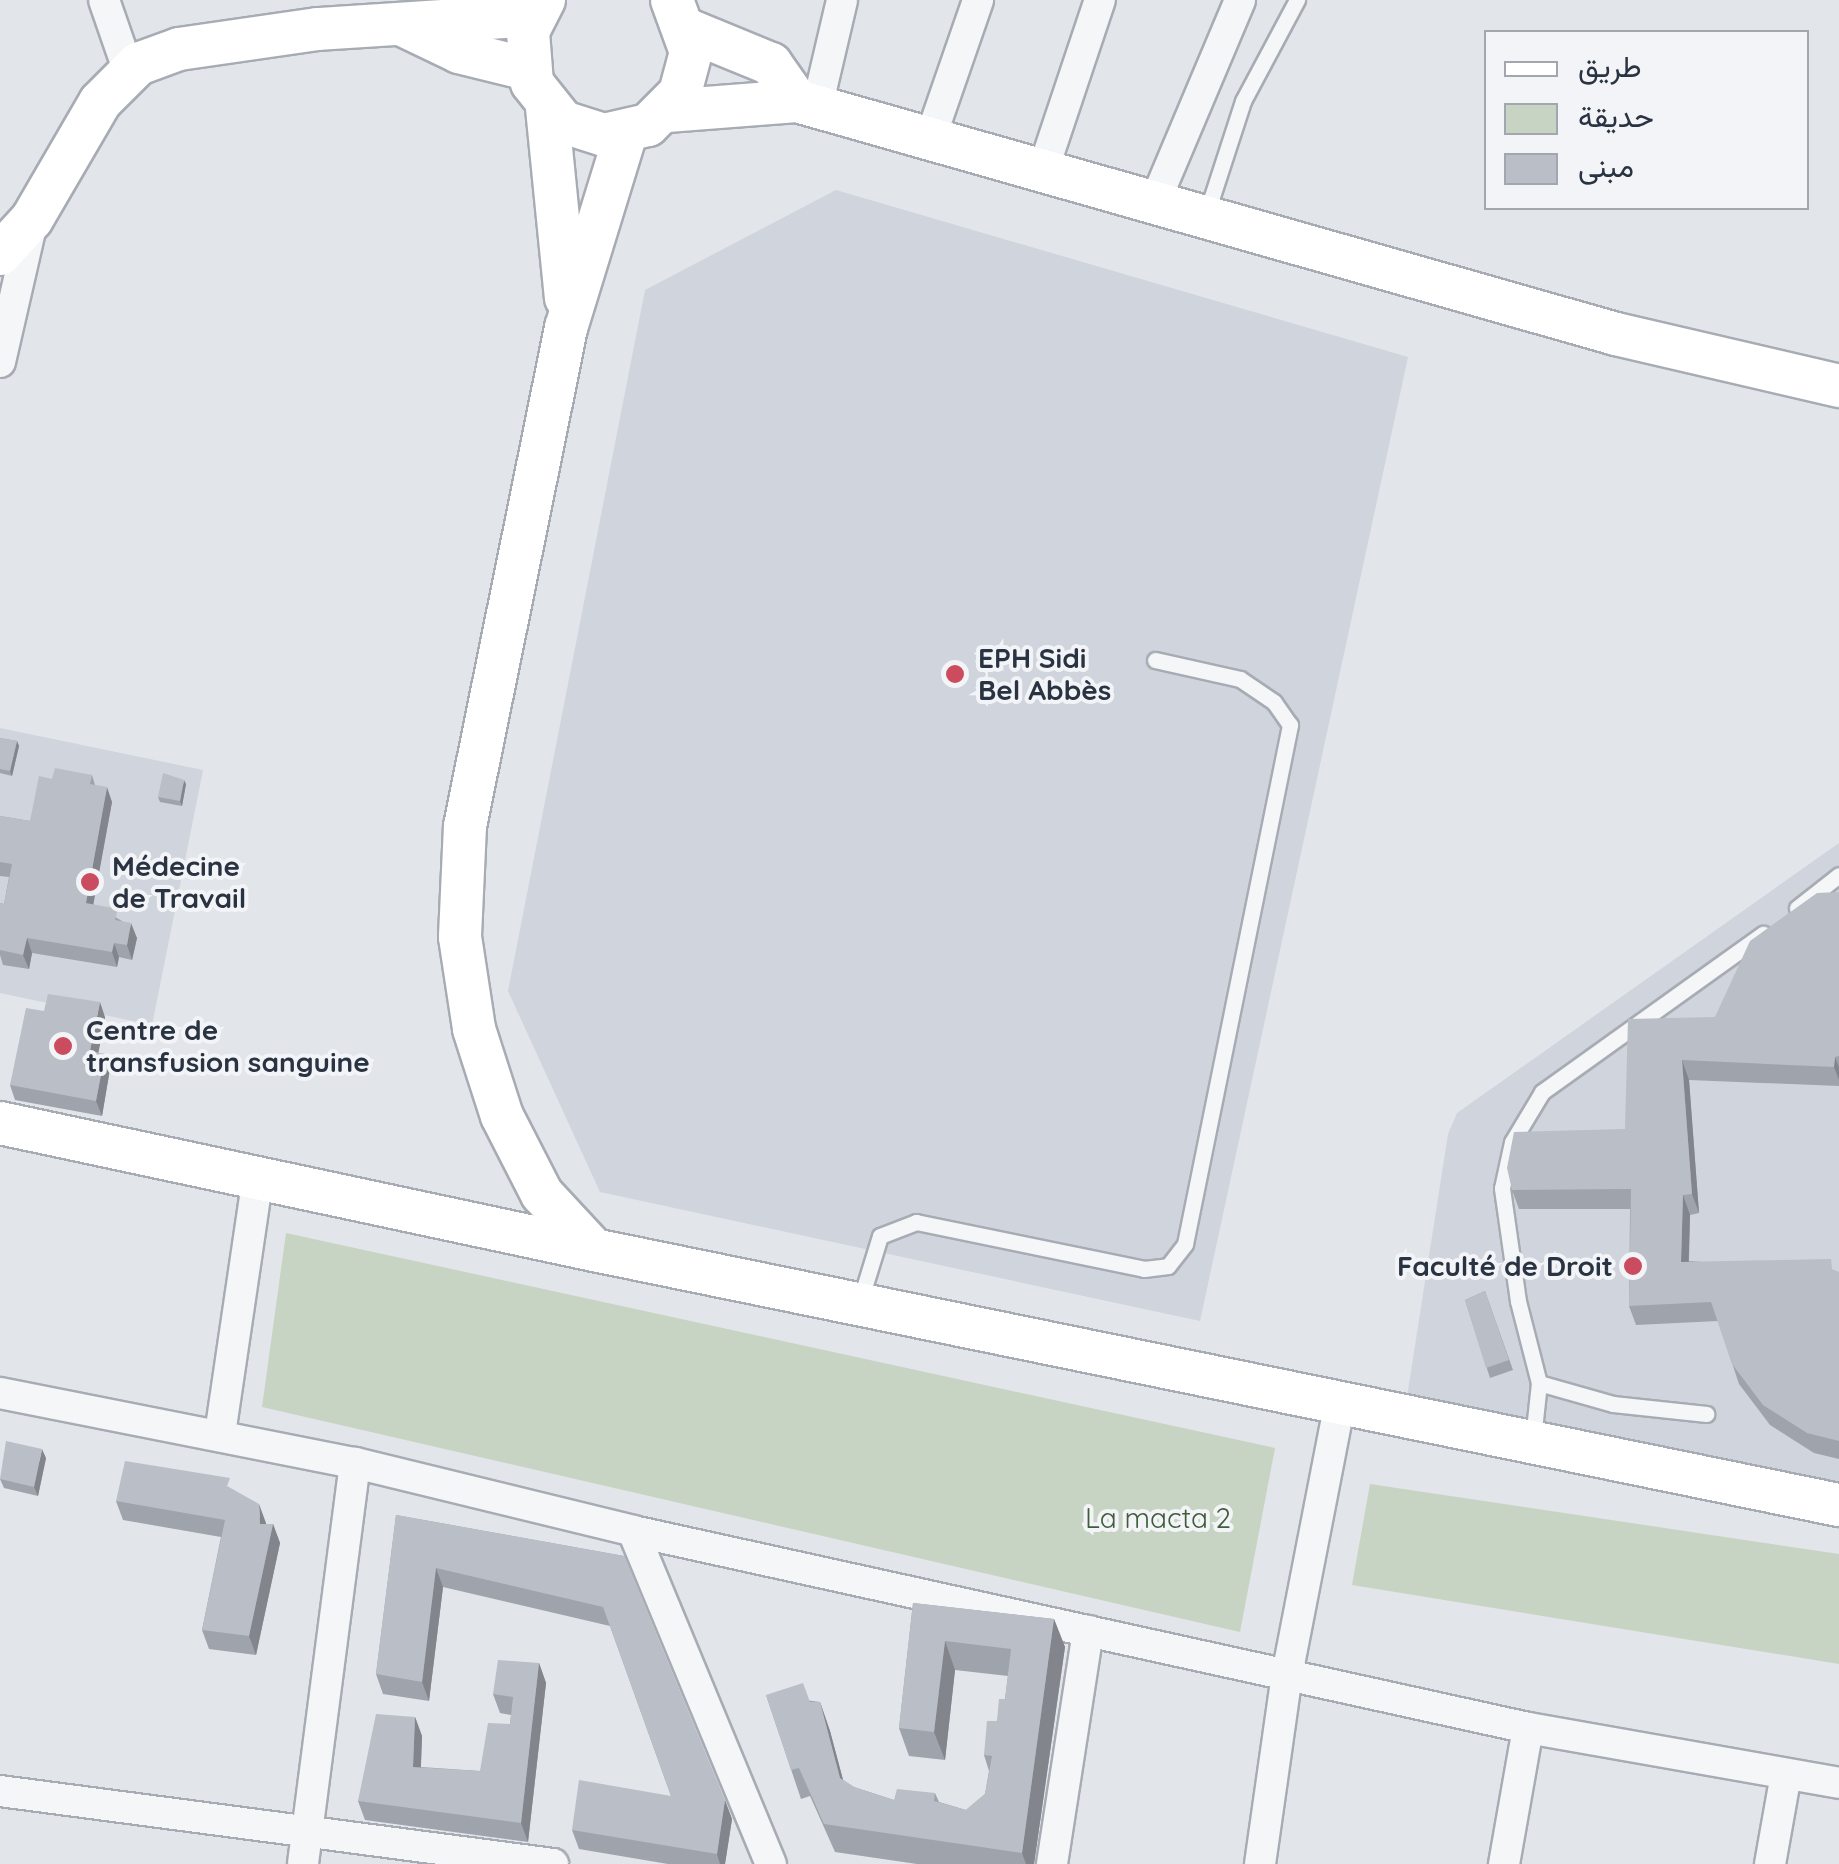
<!DOCTYPE html>
<meta charset="utf-8">
<style>
body{margin:0}
#map{position:relative;width:1839px;height:1864px;overflow:hidden;background:#e2e5ea;font-family:Quicksand,Vazirmatn,sans-serif}
div>[style]{position:absolute}
[style*='--x']{left:calc(var(--x)*1px);top:calc(var(--y)*1px);width:calc(var(--w)*1px);rotate:calc(var(--a)*1deg)}
.built>*{inset:0;background:#d0d4dc}
.green>*{inset:0;background:#c8d4c3}
.roads{filter:drop-shadow(2px 0 #a7acb4) drop-shadow(-2px 0 #a7acb4) drop-shadow(0 2px #a7acb4) drop-shadow(0 -2px #a7acb4)}
.lane>*{height:15px;margin:-7.5px;padding:0 7.5px;transform-origin:7.5px;border-radius:7.5px;background:#f5f6f8}
.street>*{height:30px;margin:-15px;padding:0 15px;transform-origin:15px;border-radius:15px;background:#f5f6f8}
.secondary>*{height:42px;margin:-21px;padding:0 21px;transform-origin:21px;border-radius:21px;background:#fff}
.wall>*{inset:0;background:#9fa3ab}
.shaded-wall>*{inset:0;background:#82858b}
.building>*{inset:0;background:#b9bec7}
.dots>*{width:28px;height:28px;translate:-50% -50%;box-sizing:border-box;border:5px solid #f2f4f7;border-radius:50%}
span{translate:-50% -50%;white-space:nowrap;text-align:center;line-height:1.15;-webkit-text-stroke:8px #f2f4f7;paint-order:stroke}
.poi-label{font-size:28px;color:#2a3342;font-weight:700}
.left{translate:0 -50%;text-align:left}
.right{translate:-100% -50%;text-align:right}
.park-label{font-size:28px;color:#3f5d38}
.legend{position:absolute;left:1484px;top:30px;width:325px;height:180px;box-sizing:border-box;background:#f2f4f7;border:2px solid #a2a7af;margin:0;padding:12px 18px;list-style:none;font-size:30px;color:#2a3342}
.legend li{display:flex;align-items:center;gap:20px;height:50px}
.legend b{width:50px;border:2px solid #a2a7af}
</style>
<div id="map">
<div class="built">
<i style="clip-path:polygon(836px 190px,1408px 357px,1200px 1321px,600px 1192px,508px 991px,645px 290px)"></i>
<i style="clip-path:polygon(0 728px,203px 770px,152px 1025px,0 993px)"></i>
<i style="clip-path:polygon(1839px 843px,1839px 1502px,1407px 1397px,1448px 1134px,1457px 1113px)"></i>
</div>
<div class="green">
<i style="clip-path:polygon(286px 1233px,1275px 1448px,1240px 1632px,262px 1407px)"></i>
<i style="clip-path:polygon(1370px 1484px,1839px 1554px,1839px 1664px,1352px 1585px)"></i>
</div>
<div class="roads">
<div class="lane">
<i style="--x:1206;--y:215;--w:120;--a:-72"></i>
<i style="--x:1243;--y:101;--w:115;--a:-61.9"></i>
<i style="--x:1797;--y:908;--w:53;--a:-38.2"></i>
<i style="--x:860;--y:1301;--w:68;--a:-72.9"></i>
<i style="--x:880;--y:1236;--w:39;--a:-21"></i>
<i style="--x:916;--y:1222;--w:233;--a:11.6"></i>
<i style="--x:1144;--y:1269;--w:24;--a:-7"></i>
<i style="--x:1168;--y:1266;--w:28;--a:-52"></i>
<i style="--x:1185;--y:1244;--w:530;--a:-78.56"></i>
<i style="--x:1290;--y:725;--w:28;--a:-125"></i>
<i style="--x:1274;--y:702;--w:41;--a:-145.9"></i>
<i style="--x:1240;--y:679;--w:87;--a:-167.4"></i>
<i style="--x:1539;--y:1383;--w:77;--a:15.8"></i>
<i style="--x:1613;--y:1404;--w:94;--a:6.1"></i>
<i style="--x:1533;--y:1439;--w:56;--a:-83.9"></i>
<i style="--x:1539;--y:1383;--w:85;--a:-104.4"></i>
<i style="--x:1518;--y:1301;--w:114;--a:-98.1"></i>
<i style="--x:1502;--y:1188;--w:47;--a:-77.7"></i>
<i style="--x:1512;--y:1142;--w:58;--a:-59"></i>
<i style="--x:1542;--y:1092;--w:272;--a:-35.6"></i>
</div>
<div class="street">
<i style="--x:104;--y:0;--w:76;--a:70.9"></i>
<i style="--x:817;--y:107;--w:110;--a:-76.8"></i>
<i style="--x:930;--y:139;--w:147;--a:-70.9"></i>
<i style="--x:1043;--y:170;--w:179;--a:-71.5"></i>
<i style="--x:1154;--y:204;--w:221;--a:-67.1"></i>
<i style="--x:0;--y:362;--w:144;--a:-77.1"></i>
<i style="--x:0;--y:1393;--w:362;--a:11.2"></i>
<i style="--x:355;--y:1463;--w:404;--a:97.4"></i>
<i style="--x:220;--y:1434;--w:259;--a:-81.6"></i>
<i style="--x:355;--y:1463;--w:286;--a:13.7"></i>
<i style="--x:633;--y:1531;--w:360;--a:67.5"></i>
<i style="--x:633;--y:1531;--w:916;--a:12.41"></i>
<i style="--x:1528;--y:1728;--w:316;--a:10"></i>
<i style="--x:0;--y:1791;--w:558;--a:7.52"></i>
<i style="--x:1052;--y:1864;--w:236;--a:-81.2"></i>
<i style="--x:1260;--y:1864;--w:191;--a:-81.9"></i>
<i style="--x:1287;--y:1675;--w:277;--a:-79"></i>
<i style="--x:1504;--y:1864;--w:138;--a:-80"></i>
<i style="--x:1770;--y:1864;--w:91;--a:-79.9"></i>
</div>
<div class="secondary">
<i style="--x:544;--y:0;--w:36;--a:117"></i>
<i style="--x:528;--y:32;--w:51;--a:85.5"></i>
<i style="--x:532;--y:83;--w:50;--a:51.5"></i>
<i style="--x:563;--y:122;--w:43;--a:17.6"></i>
<i style="--x:604;--y:135;--w:45;--a:-12.8"></i>
<i style="--x:648;--y:125;--w:45;--a:-45"></i>
<i style="--x:680;--y:93;--w:42;--a:-75"></i>
<i style="--x:691;--y:52;--w:55;--a:-110.1"></i>
<i style="--x:403;--y:25;--w:62;--a:25.7"></i>
<i style="--x:459;--y:52;--w:70;--a:14"></i>
<i style="--x:688;--y:30;--w:90;--a:22.3"></i>
<i style="--x:771;--y:64;--w:45;--a:54.9"></i>
<i style="--x:547;--y:108;--w:191;--a:84.3"></i>
<i style="--x:667;--y:111;--w:130;--a:-4.4"></i>
<i style="--x:797;--y:101;--w:851;--a:15.88"></i>
<i style="--x:1616;--y:334;--w:229;--a:13.1"></i>
<i style="--x:626;--y:133;--w:204;--a:107.1"></i>
<i style="--x:566;--y:328;--w:508;--a:101.46"></i>
<i style="--x:465;--y:826;--w:111;--a:92.6"></i>
<i style="--x:460;--y:937;--w:93;--a:81.3"></i>
<i style="--x:474;--y:1029;--w:91;--a:72.2"></i>
<i style="--x:502;--y:1116;--w:88;--a:62.9"></i>
<i style="--x:542;--y:1194;--w:76;--a:47.1"></i>
<i style="--x:594;--y:1250;--w:1271;--a:11.58"></i>
<i style="--x:0;--y:254;--w:47;--a:-47.6"></i>
<i style="--x:32;--y:219;--w:135;--a:-59.8"></i>
<i style="--x:100;--y:102;--w:54;--a:-45"></i>
<i style="--x:138;--y:64;--w:44;--a:-20.1"></i>
<i style="--x:179;--y:49;--w:140;--a:-8.2"></i>
<i style="--x:318;--y:29;--w:216;--a:-3.7"></i>
<i style="--x:0;--y:1123;--w:607;--a:12.07"></i>
</div>
</div>
<div class="wall">
<i style="clip-path:polygon(0 738px,17px 741px,19px 746px,12px 776px,0 773px)"></i>
<i style="clip-path:polygon(92px 775px,95px 785px,112px 802px,93px 904px,122px 921px,137px 938px,132px 960px,119px 957px,117px 967px,32px 953px,29px 969px,3px 965px,0 955px,0 903px,4px 904px,9px 877px,0 876px,0 816px,30px 821px,52px 779px)"></i>
<i style="clip-path:polygon(186px 784px,182px 806px,160px 802px,158px 797px)"></i>
<i style="clip-path:polygon(1839px 892px,1839px 1086px,1689px 1080px,1699px 1213px,1690px 1215px,1689px 1261px,1839px 1272px,1839px 1459px,1814px 1453px,1770px 1425px,1739px 1384px,1718px 1321px,1636px 1325px,1629px 1306px,1630px 1209px,1519px 1209px,1512px 1190px,1625px 1129px,1715px 1017px)"></i>
<i style="clip-path:polygon(44px 1011px,105px 1017px,98px 1053px,110px 1069px,102px 1116px,15px 1100px,10px 1085px)"></i>
<i style="clip-path:polygon(1485px 1291px,1513px 1370px,1490px 1378px,1465px 1300px)"></i>
<i style="clip-path:polygon(46px 1458px,38px 1496px,4px 1488px,0 1479px)"></i>
<i style="clip-path:polygon(234px 1490px,266px 1524px,273px 1524px,280px 1543px,256px 1655px,209px 1649px,202px 1630px,221px 1537px,123px 1520px,116px 1501px)"></i>
<i style="clip-path:polygon(396px 1515px,624px 1556px,732px 1819px,725px 1864px,668px 1864px,579px 1849px,572px 1830px,671px 1796px,610px 1626px,443px 1587px,429px 1701px,383px 1694px,376px 1674px)"></i>
<i style="clip-path:polygon(913px 1603px,1054px 1619px,1065px 1647px,1034px 1864px,917px 1864px,835px 1852px,810px 1796px,801px 1799px,766px 1695px,820px 1702px,830px 1731px,843px 1780px,854px 1787px,894px 1800px,935px 1793px,939px 1802px,966px 1810px,985px 1794px,989px 1771px,984px 1755px,1005px 1699px,1008px 1676px,955px 1670px,945px 1760px,909px 1756px,899px 1728px)"></i>
<i style="clip-path:polygon(539px 1663px,546px 1683px,528px 1842px,365px 1820px,358px 1801px,415px 1717px,422px 1736px,421px 1767px,480px 1771px,510px 1724px,511px 1715px,500px 1713px,493px 1694px)"></i>
</div>
<div class="shaded-wall">
<i style="clip-path:polygon(17px 741px,19px 746px,12px 776px,10px 771px)"></i>
<i style="clip-path:polygon(184px 780px,186px 784px,182px 806px,180px 801px)"></i>
<i style="clip-path:polygon(107px 787px,112px 802px,91px 917px,86px 903px)"></i>
<i style="clip-path:polygon(131px 923px,137px 938px,132px 960px,127px 945px)"></i>
<i style="clip-path:polygon(27px 938px,32px 953px,29px 969px,23px 955px)"></i>
<i style="clip-path:polygon(114px 943px,119px 957px,117px 967px,112px 952px)"></i>
<i style="clip-path:polygon(100px 1002px,105px 1017px,96px 1066px,90px 1051px)"></i>
<i style="clip-path:polygon(105px 1054px,110px 1069px,102px 1116px,96px 1101px)"></i>
<i style="clip-path:polygon(1835px 1057px,1839px 1067px,1839px 1080px,1834px 1067px)"></i>
<i style="clip-path:polygon(1682px 1060px,1689px 1080px,1699px 1213px,1692px 1194px)"></i>
<i style="clip-path:polygon(1683px 1195px,1690px 1215px,1688px 1281px,1681px 1262px)"></i>
<i style="clip-path:polygon(42px 1449px,46px 1458px,38px 1496px,34px 1487px)"></i>
<i style="clip-path:polygon(259px 1504px,266px 1523px,267px 1543px,260px 1524px)"></i>
<i style="clip-path:polygon(273px 1524px,280px 1543px,256px 1655px,249px 1636px)"></i>
<i style="clip-path:polygon(436px 1568px,443px 1587px,429px 1701px,422px 1682px)"></i>
<i style="clip-path:polygon(1054px 1619px,1065px 1647px,1034px 1864px,1026px 1864px,1022px 1853px)"></i>
<i style="clip-path:polygon(945px 1641px,955px 1670px,945px 1760px,934px 1732px)"></i>
<i style="clip-path:polygon(539px 1663px,546px 1683px,528px 1842px,521px 1823px)"></i>
<i style="clip-path:polygon(820px 1702px,830px 1731px,850px 1806px,840px 1778px)"></i>
<i style="clip-path:polygon(415px 1717px,422px 1736px,420px 1786px,413px 1767px)"></i>
<i style="clip-path:polygon(725px 1800px,732px 1819px,725px 1864px,720px 1864px,717px 1854px)"></i>
</div>
<div class="building">
<i style="clip-path:polygon(0 738px,17px 741px,10px 771px,0 769px)"></i>
<i style="clip-path:polygon(55px 768px,92px 775px,90px 784px,107px 787px,86px 903px,118px 909px,115px 920px,131px 923px,127px 945px,114px 943px,112px 952px,27px 938px,23px 955px,0 950px,0 903px,4px 904px,12px 864px,0 862px,0 816px,30px 821px,39px 776px,52px 779px)"></i>
<i style="clip-path:polygon(163px 773px,184px 780px,180px 801px,158px 797px)"></i>
<i style="clip-path:polygon(1839px 892px,1839px 1056px,1835px 1057px,1834px 1067px,1682px 1060px,1692px 1194px,1683px 1195px,1681px 1262px,1831px 1259px,1832px 1269px,1839px 1272px,1839px 1441px,1807px 1433px,1763px 1405px,1732px 1364px,1711px 1302px,1629px 1306px,1631px 1189px,1512px 1190px,1507px 1168px,1514px 1132px,1625px 1129px,1628px 1019px,1715px 1017px,1750px 941px,1817px 893px)"></i>
<i style="clip-path:polygon(48px 994px,100px 1002px,90px 1051px,105px 1054px,96px 1101px,10px 1085px,26px 1008px,44px 1011px)"></i>
<i style="clip-path:polygon(1485px 1291px,1509px 1360px,1486px 1368px,1465px 1300px)"></i>
<i style="clip-path:polygon(6px 1441px,42px 1449px,34px 1487px,0 1479px)"></i>
<i style="clip-path:polygon(125px 1461px,230px 1478px,227px 1486px,259px 1504px,260px 1524px,273px 1524px,249px 1636px,202px 1630px,225px 1520px,116px 1501px)"></i>
<i style="clip-path:polygon(396px 1515px,624px 1556px,725px 1800px,717px 1854px,572px 1830px,579px 1780px,671px 1796px,603px 1607px,436px 1568px,422px 1682px,376px 1674px)"></i>
<i style="clip-path:polygon(913px 1603px,1054px 1619px,1022px 1853px,824px 1824px,799px 1768px,791px 1770px,766px 1695px,803px 1683px,810px 1702px,820px 1702px,840px 1778px,854px 1787px,894px 1800px,897px 1789px,935px 1793px,934px 1801px,966px 1810px,985px 1794px,992px 1756px,984px 1755px,987px 1721px,997px 1721px,999px 1699px,1005px 1699px,1011px 1649px,945px 1641px,934px 1732px,899px 1728px)"></i>
<i style="clip-path:polygon(498px 1660px,539px 1663px,521px 1823px,358px 1801px,376px 1714px,415px 1717px,413px 1767px,480px 1771px,488px 1723px,510px 1724px,513px 1697px,493px 1694px)"></i>
</div>
<div class="dots">
<i style="left:955px;top:674px;background:#cb4b5f"></i>
<i style="left:90px;top:882px;background:#cb4b5f"></i>
<i style="left:63px;top:1046px;background:#cb4b5f"></i>
<i style="left:1633px;top:1266px;background:#cb4b5f"></i>
</div>
<div class="poi-label">
<span class="left" style="left:978px;top:674px">EPH Sidi<br>Bel Abbès</span>
<span class="left" style="left:112px;top:882px">Médecine<br>de Travail</span>
<span class="left" style="left:86px;top:1046px">Centre de<br>transfusion sanguine</span>
<span class="right" style="left:1613px;top:1266px">Faculté de Droit</span>
</div>
<div class="park-label">
<span style="left:1158px;top:1518px">La macta 2</span>
</div>
<ul class="legend">
<li><b style="height:12px;background:#fff"></b>طريق</li>
<li><b style="height:28px;background:#c8d4c3"></b>حديقة</li>
<li><b style="height:28px;background:#b9bec7"></b>مبنى</li>
</ul>
</div>
